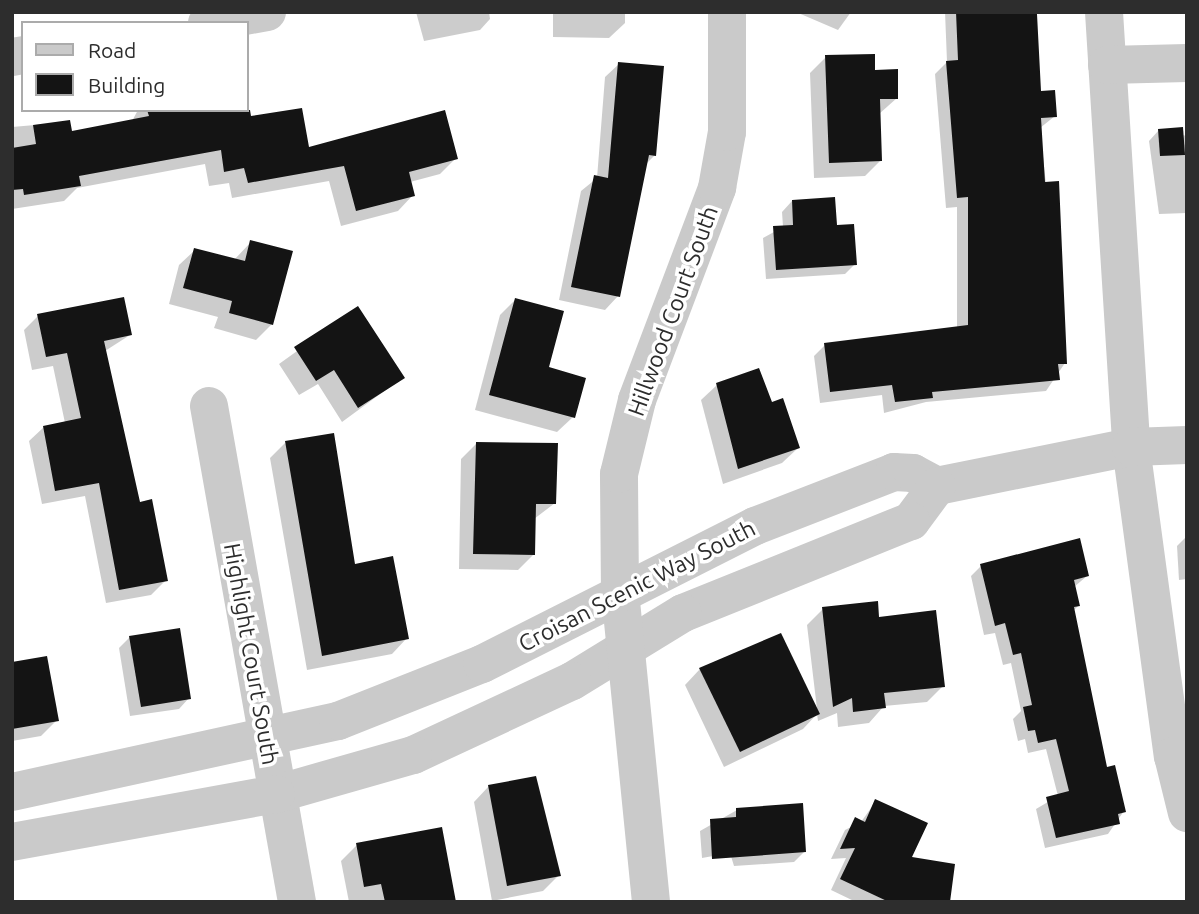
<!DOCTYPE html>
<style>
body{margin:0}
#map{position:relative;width:1199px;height:914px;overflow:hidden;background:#fff;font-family:Ubuntu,sans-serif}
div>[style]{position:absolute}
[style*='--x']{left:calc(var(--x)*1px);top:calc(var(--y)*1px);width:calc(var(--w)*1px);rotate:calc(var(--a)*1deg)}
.shadow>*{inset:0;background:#0003}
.building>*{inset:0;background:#141414}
.minor>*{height:38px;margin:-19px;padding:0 19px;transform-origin:19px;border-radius:19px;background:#cacaca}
span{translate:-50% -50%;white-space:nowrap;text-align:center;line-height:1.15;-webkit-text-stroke:7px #fff;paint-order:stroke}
.street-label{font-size:23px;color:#2d2d2d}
.frame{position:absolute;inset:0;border:14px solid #2d2d2d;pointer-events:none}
.legend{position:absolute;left:21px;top:21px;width:228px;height:91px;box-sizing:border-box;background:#fff;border:2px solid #ababab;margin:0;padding:9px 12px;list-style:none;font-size:21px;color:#2d2d2d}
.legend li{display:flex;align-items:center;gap:14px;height:35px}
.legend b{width:35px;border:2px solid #ababab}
</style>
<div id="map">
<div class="shadow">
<i style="clip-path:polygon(416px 12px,489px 12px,490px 19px,480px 30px,424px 41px)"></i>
<i style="clip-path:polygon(553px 12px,625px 12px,625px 23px,609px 38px,553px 37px)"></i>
<i style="clip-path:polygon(796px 12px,851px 12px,838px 30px)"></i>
<i style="clip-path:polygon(945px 12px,1034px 12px,1039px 93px,1055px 116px,1040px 128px,1065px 363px,1046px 391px,926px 402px,884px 413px,882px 395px,820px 403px,814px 356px,825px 345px,957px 328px,957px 207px,946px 208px,935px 74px,947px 62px)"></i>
<i style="clip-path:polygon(826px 57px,874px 72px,897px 98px,879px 114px,880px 161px,865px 176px,814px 178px,810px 73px)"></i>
<i style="clip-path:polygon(619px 64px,655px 155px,646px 164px,618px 296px,605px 310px,559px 300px,581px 191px,597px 178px,605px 77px)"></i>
<i style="clip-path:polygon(247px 100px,250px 118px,307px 149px,456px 158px,440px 174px,410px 182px,413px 195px,398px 211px,341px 226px,329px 181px,232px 198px,229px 183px,209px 186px,205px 164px,77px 188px,64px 201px,12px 209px,12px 127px,69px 122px,71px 133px,132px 121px,138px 110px,247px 110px)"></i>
<i style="clip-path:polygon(1159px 130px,1187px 136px,1187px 213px,1159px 214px,1149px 141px)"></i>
<i style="clip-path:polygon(792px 201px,835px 227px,855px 264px,845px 274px,766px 279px,763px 238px,783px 227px,782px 212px)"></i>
<i style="clip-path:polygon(251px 242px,272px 324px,256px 340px,214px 328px,218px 317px,169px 304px,179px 265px,195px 250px,234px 260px)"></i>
<i style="clip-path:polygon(515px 300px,573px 417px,557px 432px,475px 410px,500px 315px)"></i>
<i style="clip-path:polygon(357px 308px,402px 378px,342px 422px,318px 384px,299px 395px,279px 364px)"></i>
<i style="clip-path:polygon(38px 316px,130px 335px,105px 351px,138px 504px,166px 580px,151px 595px,106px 603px,85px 496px,42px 504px,29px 441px,44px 427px,65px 423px,53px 366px,32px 370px,24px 330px)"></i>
<i style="clip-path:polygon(717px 385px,770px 405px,798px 448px,782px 463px,723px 484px,701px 400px)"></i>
<i style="clip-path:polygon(285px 443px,354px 566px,407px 638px,392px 654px,307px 670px,270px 458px)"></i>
<i style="clip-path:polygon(476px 444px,555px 503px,534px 519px,533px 555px,518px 570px,459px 569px,461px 459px)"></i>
<i style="clip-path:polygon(1187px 536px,1187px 579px,1179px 580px,1177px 546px)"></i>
<i style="clip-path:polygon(981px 566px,1087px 576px,1074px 587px,1078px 606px,1073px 611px,1106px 769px,1124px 811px,1108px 834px,1045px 848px,1036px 809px,1058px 796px,1046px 749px,1028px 753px,1025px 739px,1018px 741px,1013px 719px,1021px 711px,1011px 663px,1003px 665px,995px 633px,984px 635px,971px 576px)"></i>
<i style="clip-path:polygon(823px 609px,878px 619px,943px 686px,927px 702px,884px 706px,869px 723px,838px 727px,837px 713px,818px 721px,817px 714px,803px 729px,724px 767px,685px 685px,700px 669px,817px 709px,807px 625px)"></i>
<i style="clip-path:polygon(130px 637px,189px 698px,179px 709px,130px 716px,119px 648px)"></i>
<i style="clip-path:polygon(12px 664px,57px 720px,41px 736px,12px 741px)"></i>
<i style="clip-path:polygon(489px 786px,552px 840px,559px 875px,543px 891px,492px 901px,474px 802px)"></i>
<i style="clip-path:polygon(876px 801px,910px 859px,948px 902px,856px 902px,831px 890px,846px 858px,831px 859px,845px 830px,861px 822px)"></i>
<i style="clip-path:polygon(737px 810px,805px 851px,794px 862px,734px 866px,730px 853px,702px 858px,700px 831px)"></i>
<i style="clip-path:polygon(357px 845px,454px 902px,349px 902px,341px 861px)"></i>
</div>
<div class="building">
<i style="clip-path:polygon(956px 12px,1037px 14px,1041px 91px,1055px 90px,1057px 117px,1041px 118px,1045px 182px,1059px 181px,1067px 364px,1058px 364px,1060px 380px,932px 392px,933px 398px,895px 402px,892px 385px,830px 392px,824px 343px,968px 325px,968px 197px,957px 198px,946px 61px,958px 60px)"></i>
<i style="clip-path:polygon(875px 54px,875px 70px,898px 69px,898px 99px,880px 99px,882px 161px,829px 163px,825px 55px)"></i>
<i style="clip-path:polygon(618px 62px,664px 66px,656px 156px,649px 155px,620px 297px,571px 287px,594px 175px,608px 178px)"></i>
<i style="clip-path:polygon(302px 108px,309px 147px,445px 110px,458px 159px,409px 172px,415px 196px,356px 211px,344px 166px,248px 183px,244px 168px,224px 172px,221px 150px,79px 176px,81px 186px,24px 195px,23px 189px,12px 190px,12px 148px,36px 144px,33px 125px,70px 120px,72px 131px,149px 116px,147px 110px,250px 110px,251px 116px)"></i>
<i style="clip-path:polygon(1183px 127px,1185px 155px,1160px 156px,1158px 129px)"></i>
<i style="clip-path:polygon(835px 197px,837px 225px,854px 224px,857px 265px,776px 270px,773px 226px,793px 225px,792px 200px)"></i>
<i style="clip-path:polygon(250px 240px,293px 251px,273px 325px,229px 313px,232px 301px,183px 288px,194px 248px,245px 261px)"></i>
<i style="clip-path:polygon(124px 297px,132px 335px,104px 341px,140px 502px,152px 499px,168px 581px,119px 590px,99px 483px,55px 491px,43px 426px,81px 418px,67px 353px,46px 357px,37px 314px)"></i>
<i style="clip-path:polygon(515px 298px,564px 311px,549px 367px,586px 378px,575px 418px,489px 395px)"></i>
<i style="clip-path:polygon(358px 306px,405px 378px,358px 408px,334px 370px,316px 381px,294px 347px)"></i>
<i style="clip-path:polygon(759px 368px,772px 402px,783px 398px,800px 448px,738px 469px,716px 383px)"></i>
<i style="clip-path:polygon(334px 433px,355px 564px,393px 556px,409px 639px,322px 656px,285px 441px)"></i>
<i style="clip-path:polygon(476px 442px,558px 443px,556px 504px,536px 504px,535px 555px,473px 554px)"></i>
<i style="clip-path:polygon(1080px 538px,1089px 576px,1074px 580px,1080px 606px,1074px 607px,1107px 767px,1115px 765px,1126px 812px,1118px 814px,1120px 824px,1056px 838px,1046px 797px,1069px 791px,1056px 739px,1038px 743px,1035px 730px,1028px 731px,1023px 707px,1032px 705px,1021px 653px,1013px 655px,1005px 623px,995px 626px,980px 564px)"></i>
<i style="clip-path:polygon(878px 601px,879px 617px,936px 610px,945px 687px,884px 693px,886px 708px,853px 712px,852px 698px,833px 707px,822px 607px)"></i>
<i style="clip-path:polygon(180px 628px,191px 699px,141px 707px,129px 636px)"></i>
<i style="clip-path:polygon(781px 633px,820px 714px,740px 752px,699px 668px)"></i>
<i style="clip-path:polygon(47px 656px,59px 721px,12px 729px,12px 662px)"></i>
<i style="clip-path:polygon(536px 776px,561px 876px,507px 886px,488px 785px)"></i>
<i style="clip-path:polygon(875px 799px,928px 823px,912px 857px,955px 864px,950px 902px,889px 902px,840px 879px,855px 848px,840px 849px,855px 817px,865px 822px)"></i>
<i style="clip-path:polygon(803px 803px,806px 852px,712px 859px,710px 819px,736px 817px,736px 808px)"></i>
<i style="clip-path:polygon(442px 827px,456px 902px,385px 902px,381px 884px,364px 887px,356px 843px)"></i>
</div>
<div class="minor">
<i style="--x:1104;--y:12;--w:436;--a:86.4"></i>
<i style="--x:1131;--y:447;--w:312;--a:82.3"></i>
<i style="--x:1173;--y:756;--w:59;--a:76.2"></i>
<i style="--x:207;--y:23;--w:61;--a:-10.4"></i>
<i style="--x:12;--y:57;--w:11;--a:-10"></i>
<i style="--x:1107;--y:65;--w:80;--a:-1.4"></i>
<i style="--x:209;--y:406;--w:504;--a:79.94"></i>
<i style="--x:937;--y:486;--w:198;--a:-11.4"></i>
<i style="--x:1131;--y:447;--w:56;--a:-2"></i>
<i style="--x:12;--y:792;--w:334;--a:-12.3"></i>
<i style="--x:338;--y:721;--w:155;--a:-21.6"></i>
<i style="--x:482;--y:664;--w:306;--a:-26.8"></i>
<i style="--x:755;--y:526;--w:149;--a:-21.2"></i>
<i style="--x:894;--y:472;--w:19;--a:3"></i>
<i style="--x:913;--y:473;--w:27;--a:28"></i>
<i style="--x:937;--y:486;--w:44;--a:126.6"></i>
<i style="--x:911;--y:521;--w:246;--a:158"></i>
<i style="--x:683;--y:613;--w:130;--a:148.5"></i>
<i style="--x:572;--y:681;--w:175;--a:155"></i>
<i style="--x:413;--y:755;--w:142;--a:164.1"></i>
<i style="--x:276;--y:794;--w:268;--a:169.7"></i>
<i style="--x:651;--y:902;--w:311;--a:-95.7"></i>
<i style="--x:620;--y:593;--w:119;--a:-90.5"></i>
<i style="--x:619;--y:474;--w:76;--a:-76.3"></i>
<i style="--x:637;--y:400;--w:227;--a:-69.3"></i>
<i style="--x:717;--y:188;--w:57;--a:-79.9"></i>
<i style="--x:727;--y:132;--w:120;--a:-90"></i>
</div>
<div class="street-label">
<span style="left:673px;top:311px;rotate:-70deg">Hillwood Court South</span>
<span style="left:637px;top:586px;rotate:-27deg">Croisan Scenic Way South</span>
<span style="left:251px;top:654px;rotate:80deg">Highlight Court South</span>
</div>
<div class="frame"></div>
<ul class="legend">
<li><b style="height:9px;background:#cacaca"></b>Road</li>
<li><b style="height:19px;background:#141414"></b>Building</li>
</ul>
</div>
